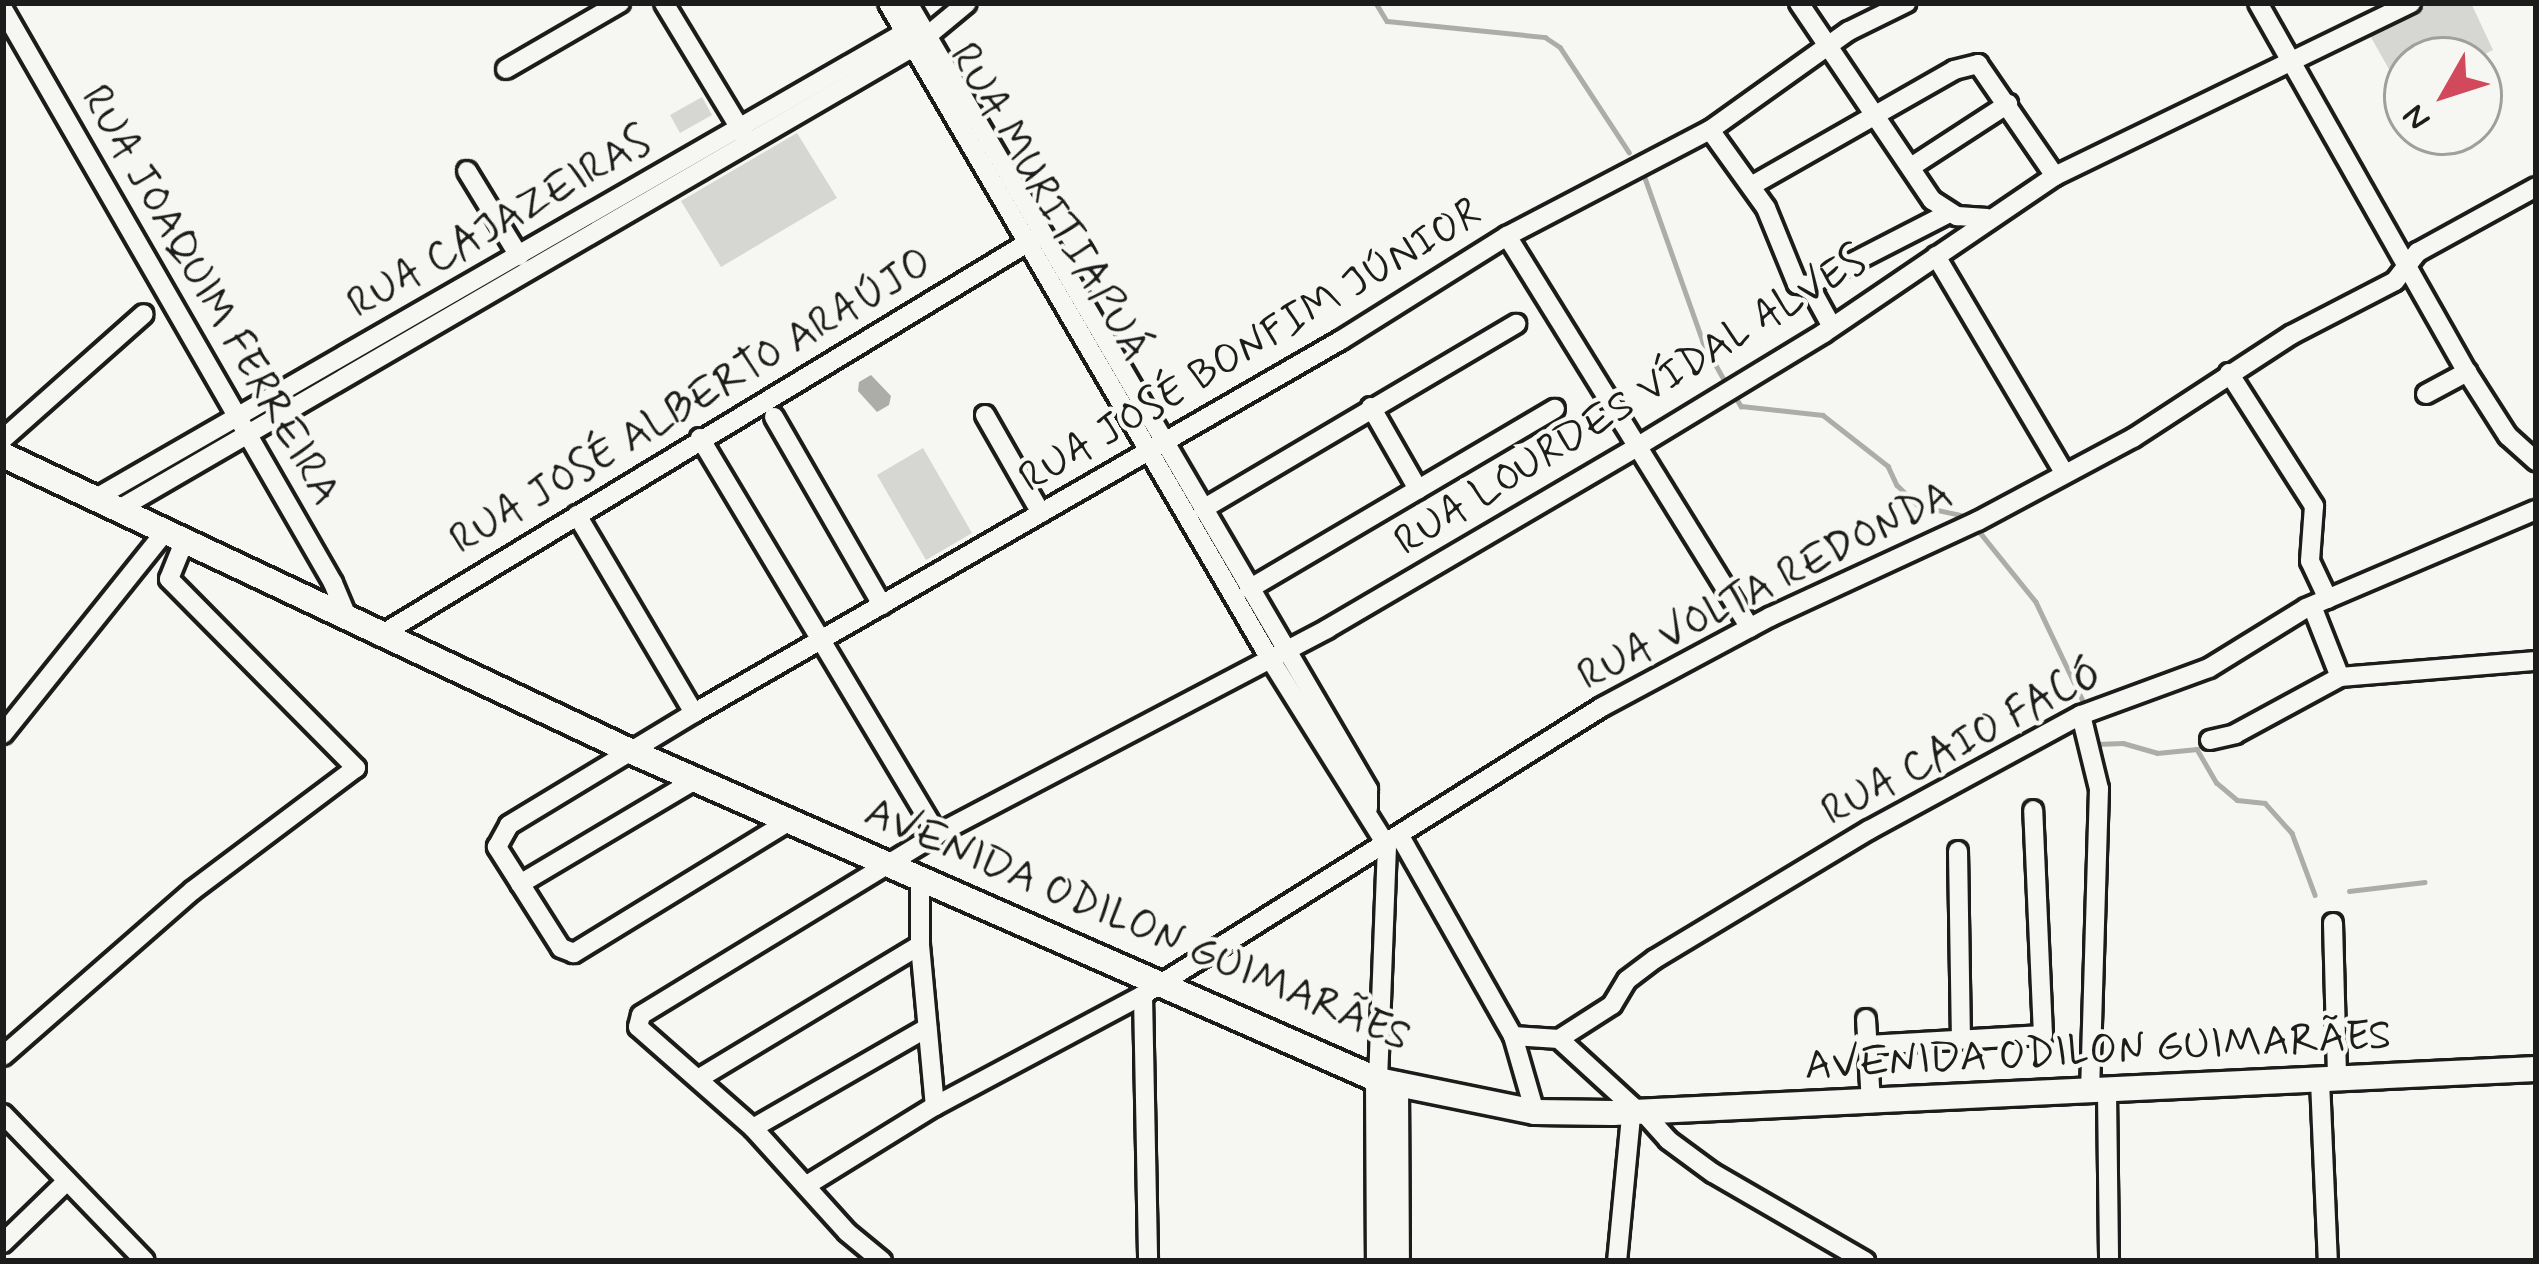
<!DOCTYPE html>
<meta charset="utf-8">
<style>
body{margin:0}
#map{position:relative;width:2539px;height:1264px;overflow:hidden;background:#f6f6f2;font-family:Mynerve,sans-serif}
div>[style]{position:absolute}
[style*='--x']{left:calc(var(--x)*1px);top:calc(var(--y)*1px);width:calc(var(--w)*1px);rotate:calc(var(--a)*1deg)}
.green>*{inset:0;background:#d6d6d2}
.water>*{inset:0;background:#acaca9}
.stream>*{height:4.5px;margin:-2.25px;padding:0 2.25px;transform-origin:2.25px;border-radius:2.25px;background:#acaca9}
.roads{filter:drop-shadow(3px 0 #1c1c1c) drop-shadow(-3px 0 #1c1c1c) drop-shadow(0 3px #1c1c1c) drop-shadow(0 -3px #1c1c1c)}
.street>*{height:18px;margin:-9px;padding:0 9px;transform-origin:9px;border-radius:9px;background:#f6f6f2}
.secondary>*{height:24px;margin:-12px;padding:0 12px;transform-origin:12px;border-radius:12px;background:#f6f6f2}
span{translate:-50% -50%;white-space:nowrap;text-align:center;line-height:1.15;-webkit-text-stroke:9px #f6f6f2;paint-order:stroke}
.street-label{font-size:42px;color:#1c1c1c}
.frame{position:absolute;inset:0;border:6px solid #1c1c1c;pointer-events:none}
.north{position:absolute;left:2383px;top:36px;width:120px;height:120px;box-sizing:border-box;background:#f6f6f2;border:3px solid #9f9f9c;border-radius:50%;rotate:231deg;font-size:33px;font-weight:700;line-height:48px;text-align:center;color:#1c1c1c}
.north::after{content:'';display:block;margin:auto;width:42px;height:54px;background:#d1495b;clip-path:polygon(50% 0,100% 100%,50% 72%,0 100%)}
</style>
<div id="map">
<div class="green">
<i style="clip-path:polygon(2432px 3px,2471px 3px,2493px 50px,2473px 60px,2407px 60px,2403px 94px,2368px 32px)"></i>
<i style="clip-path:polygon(702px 97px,712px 115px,680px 133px,670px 115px)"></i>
<i style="clip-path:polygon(797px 133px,837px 198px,721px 267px,681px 201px)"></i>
<i style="clip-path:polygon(923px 448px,972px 533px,926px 560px,877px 475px)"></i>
</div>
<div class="water">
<i style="clip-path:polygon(871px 375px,891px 396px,889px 405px,877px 412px,858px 391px,859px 382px)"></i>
</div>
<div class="stream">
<i style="--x:1376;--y:3;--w:21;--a:59"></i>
<i style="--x:1387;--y:21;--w:159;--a:5.8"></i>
<i style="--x:1545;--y:37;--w:18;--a:34"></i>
<i style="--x:1560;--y:47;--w:126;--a:56.7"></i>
<i style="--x:1644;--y:175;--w:177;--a:70.5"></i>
<i style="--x:1703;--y:342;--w:49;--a:60.8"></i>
<i style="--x:1735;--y:396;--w:12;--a:59"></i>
<i style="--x:1741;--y:406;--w:82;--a:6.3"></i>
<i style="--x:1823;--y:415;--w:83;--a:38.1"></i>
<i style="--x:1888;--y:466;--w:21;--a:65"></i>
<i style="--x:1897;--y:485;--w:30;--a:44"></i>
<i style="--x:1919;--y:506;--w:43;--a:12.1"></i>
<i style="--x:1978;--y:530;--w:92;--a:51.1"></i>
<i style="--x:2036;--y:602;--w:110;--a:64.6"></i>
<i style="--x:2096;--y:744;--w:27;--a:-2"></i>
<i style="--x:2123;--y:743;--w:35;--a:16"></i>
<i style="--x:2157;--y:753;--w:40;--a:-5.7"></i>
<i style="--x:2197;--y:749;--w:39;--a:60"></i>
<i style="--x:2217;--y:783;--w:26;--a:40"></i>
<i style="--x:2237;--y:800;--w:28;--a:6"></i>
<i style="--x:2265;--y:803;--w:40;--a:48"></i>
<i style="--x:2292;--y:833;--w:66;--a:69.6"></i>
<i style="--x:2349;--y:891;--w:76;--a:-6.8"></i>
</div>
<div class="roads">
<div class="street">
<i style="--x:664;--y:3;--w:154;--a:58.8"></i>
<i style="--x:888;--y:3;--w:757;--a:59.78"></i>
<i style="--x:1269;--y:657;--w:223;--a:58"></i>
<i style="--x:1387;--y:846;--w:234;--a:92.2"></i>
<i style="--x:908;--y:3;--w:911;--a:59.66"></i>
<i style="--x:1368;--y:789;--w:19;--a:90"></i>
<i style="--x:1799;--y:3;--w:238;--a:56"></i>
<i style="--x:1932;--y:200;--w:30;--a:33"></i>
<i style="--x:1957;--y:216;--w:30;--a:4"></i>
<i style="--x:2258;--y:3;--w:424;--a:60.5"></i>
<i style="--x:2467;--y:372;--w:76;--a:57.4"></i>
<i style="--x:2508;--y:436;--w:38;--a:42"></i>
<i style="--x:3;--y:9;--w:662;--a:60.1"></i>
<i style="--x:333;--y:583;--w:41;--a:67.2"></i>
<i style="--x:506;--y:69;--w:132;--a:-30.1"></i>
<i style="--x:1710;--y:130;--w:96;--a:54.3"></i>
<i style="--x:1766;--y:208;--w:82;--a:67.8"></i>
<i style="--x:1797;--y:284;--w:12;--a:5"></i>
<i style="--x:1809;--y:285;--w:46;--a:61.2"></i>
<i style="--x:1911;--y:167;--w:116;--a:-33"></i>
<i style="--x:467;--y:171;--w:100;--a:58.5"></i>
<i style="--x:1751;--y:186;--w:234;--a:-29.7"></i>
<i style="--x:1954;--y:70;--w:25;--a:-14"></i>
<i style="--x:1978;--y:64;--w:136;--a:55.5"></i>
<i style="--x:1507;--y:236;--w:461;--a:58.2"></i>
<i style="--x:1936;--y:256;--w:253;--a:59.4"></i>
<i style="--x:1809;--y:285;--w:157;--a:-27.2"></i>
<i style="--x:2229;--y:373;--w:158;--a:57.4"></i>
<i style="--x:2314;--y:506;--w:55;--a:94.2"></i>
<i style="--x:2310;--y:561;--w:42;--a:64.7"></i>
<i style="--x:2426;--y:394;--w:47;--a:-28.2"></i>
<i style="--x:1371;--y:407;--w:95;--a:60.2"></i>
<i style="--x:985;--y:415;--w:113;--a:60.3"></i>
<i style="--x:774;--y:417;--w:217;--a:60.1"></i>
<i style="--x:700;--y:438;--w:462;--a:59.1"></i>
<i style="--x:3;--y:439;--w:188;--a:-41.6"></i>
<i style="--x:96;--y:498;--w:946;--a:-29.93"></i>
<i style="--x:119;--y:509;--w:921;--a:-30.18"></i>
<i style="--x:915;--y:46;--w:67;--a:-39.6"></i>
<i style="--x:1203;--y:509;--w:364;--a:-30.6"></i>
<i style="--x:577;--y:515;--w:230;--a:59.4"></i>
<i style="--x:1249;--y:589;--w:355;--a:-30.5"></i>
<i style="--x:2312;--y:606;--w:76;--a:68.5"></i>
<i style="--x:379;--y:636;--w:770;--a:-31.23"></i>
<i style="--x:2081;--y:715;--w:76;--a:76.3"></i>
<i style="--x:2099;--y:789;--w:304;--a:91.7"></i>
<i style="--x:3;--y:734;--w:259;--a:-51.3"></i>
<i style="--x:2210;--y:740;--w:26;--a:-13"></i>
<i style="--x:2235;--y:734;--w:119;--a:-28.5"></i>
<i style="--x:2340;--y:677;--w:197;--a:-4.7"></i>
<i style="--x:791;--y:820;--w:255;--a:148.5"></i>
<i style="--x:574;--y:953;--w:14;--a:-159"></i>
<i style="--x:561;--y:948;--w:120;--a:-122.4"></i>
<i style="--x:497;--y:847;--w:25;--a:-61"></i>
<i style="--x:509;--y:825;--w:216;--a:-31.2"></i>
<i style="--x:694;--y:713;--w:747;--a:-29.96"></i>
<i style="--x:1341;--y:340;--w:196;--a:-32.1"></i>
<i style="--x:1507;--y:236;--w:229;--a:-27.6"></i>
<i style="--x:1710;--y:130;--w:171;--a:-35.5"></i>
<i style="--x:1849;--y:31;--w:64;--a:-26.2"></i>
<i style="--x:1401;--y:838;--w:227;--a:60.5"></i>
<i style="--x:1513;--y:1036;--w:79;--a:73.9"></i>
<i style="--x:1958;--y:851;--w:185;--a:89.1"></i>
<i style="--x:920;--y:877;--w:68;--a:90"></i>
<i style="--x:920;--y:945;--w:162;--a:84.7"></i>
<i style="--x:520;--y:884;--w:206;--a:-30.7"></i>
<i style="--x:2333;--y:923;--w:156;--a:88.5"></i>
<i style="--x:1143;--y:995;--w:266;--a:88.9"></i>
<i style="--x:1866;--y:1019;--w:84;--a:86.6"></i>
<i style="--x:1513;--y:1036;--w:46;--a:3.7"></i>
<i style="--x:1559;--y:1039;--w:63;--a:-32.7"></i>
<i style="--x:1612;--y:1005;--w:29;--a:-59"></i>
<i style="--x:1627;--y:980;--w:35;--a:-37"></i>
<i style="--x:1655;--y:959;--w:250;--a:-31.1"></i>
<i style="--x:1869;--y:830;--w:241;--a:-28.5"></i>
<i style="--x:2081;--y:715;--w:136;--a:-20.2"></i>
<i style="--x:2209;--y:668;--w:114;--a:-31.7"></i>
<i style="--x:2306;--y:608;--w:250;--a:-23.1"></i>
<i style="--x:1559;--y:1039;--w:99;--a:42.5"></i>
<i style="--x:1632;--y:1106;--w:156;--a:95.5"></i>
<i style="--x:1868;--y:1045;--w:175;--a:-3.3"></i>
<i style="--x:2043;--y:1035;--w:225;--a:-92.5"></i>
<i style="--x:3;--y:1056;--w:251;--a:-41.1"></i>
<i style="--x:192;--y:891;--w:205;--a:-36.9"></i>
<i style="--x:356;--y:768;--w:266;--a:-134.7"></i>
<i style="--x:169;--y:579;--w:40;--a:-68"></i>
<i style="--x:698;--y:1079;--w:259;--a:-31.1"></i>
<i style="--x:2320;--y:1081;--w:180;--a:87.5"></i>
<i style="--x:2107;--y:1092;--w:169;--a:89.3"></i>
<i style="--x:1644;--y:1113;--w:36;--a:48"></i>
<i style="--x:1668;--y:1140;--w:56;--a:36.3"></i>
<i style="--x:1713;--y:1173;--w:176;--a:30.1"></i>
<i style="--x:3;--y:1114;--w:204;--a:46"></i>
<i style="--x:753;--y:1128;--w:201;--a:-29.9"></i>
<i style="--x:807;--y:1185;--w:150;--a:-31.7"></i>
<i style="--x:935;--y:1106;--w:236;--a:-28.1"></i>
<i style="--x:1143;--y:995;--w:542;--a:-32.11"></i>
<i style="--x:1602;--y:707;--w:191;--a:-28.2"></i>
<i style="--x:1770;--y:617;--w:229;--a:-24.8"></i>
<i style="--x:1978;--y:521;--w:176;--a:-28.2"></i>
<i style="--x:2133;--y:438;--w:189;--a:-33.1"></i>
<i style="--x:2291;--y:335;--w:117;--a:-27.4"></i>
<i style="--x:2395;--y:281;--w:37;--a:-52"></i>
<i style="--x:2418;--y:252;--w:135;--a:-28.8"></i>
<i style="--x:3;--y:1243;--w:89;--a:-44.1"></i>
<i style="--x:882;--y:1261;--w:45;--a:-140.4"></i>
<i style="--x:847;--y:1232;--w:140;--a:-132.1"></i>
<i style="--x:753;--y:1128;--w:153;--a:-138.7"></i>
<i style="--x:638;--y:1027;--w:12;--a:-76"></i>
<i style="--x:641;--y:1015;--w:347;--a:-31.4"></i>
<i style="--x:937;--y:834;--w:441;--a:-27.7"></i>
<i style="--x:1327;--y:629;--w:357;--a:-30.4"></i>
<i style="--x:1635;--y:448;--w:221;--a:-31.3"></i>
<i style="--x:1824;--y:333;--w:279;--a:-34.2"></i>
<i style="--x:2055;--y:176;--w:396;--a:-25.9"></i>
</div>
<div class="secondary">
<i style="--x:3;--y:455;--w:693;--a:25.27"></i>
<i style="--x:630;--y:751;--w:817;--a:23.74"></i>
<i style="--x:1378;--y:1080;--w:160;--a:11.5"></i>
<i style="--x:1535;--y:1112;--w:78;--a:0.7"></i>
<i style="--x:1613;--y:1113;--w:924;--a:-2.73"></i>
<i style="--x:1378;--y:1080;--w:181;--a:89.7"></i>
<i style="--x:1396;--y:1084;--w:177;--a:89.7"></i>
</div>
</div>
<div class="street-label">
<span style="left:1048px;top:203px;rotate:60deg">RUA MURITIAPUÁ</span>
<span style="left:500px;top:224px;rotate:-30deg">RUA CAJAZEIRAS</span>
<span style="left:209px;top:296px;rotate:60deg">RUA JOAQUIM FERREIRA</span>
<span style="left:1251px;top:347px;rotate:-31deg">RUA JOSÉ BONFIM JÚNIOR</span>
<span style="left:1631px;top:402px;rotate:-32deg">RUA LOURDES VÍDAL ALVES</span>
<span style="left:692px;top:403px;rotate:-31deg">RUA JOSÉ ALBERTO ARAÚJO</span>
<span style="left:1766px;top:587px;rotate:-27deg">RUA VOLTA REDONDA</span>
<span style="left:1962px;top:744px;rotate:-28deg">RUA CAIO FACÓ</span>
<span style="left:1137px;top:926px;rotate:23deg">AVENIDA ODILON GUIMARÃES</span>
<span style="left:2098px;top:1052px;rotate:-3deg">AVENIDA ODILON GUIMARÃES</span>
</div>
<div class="frame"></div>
<div class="north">N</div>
</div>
